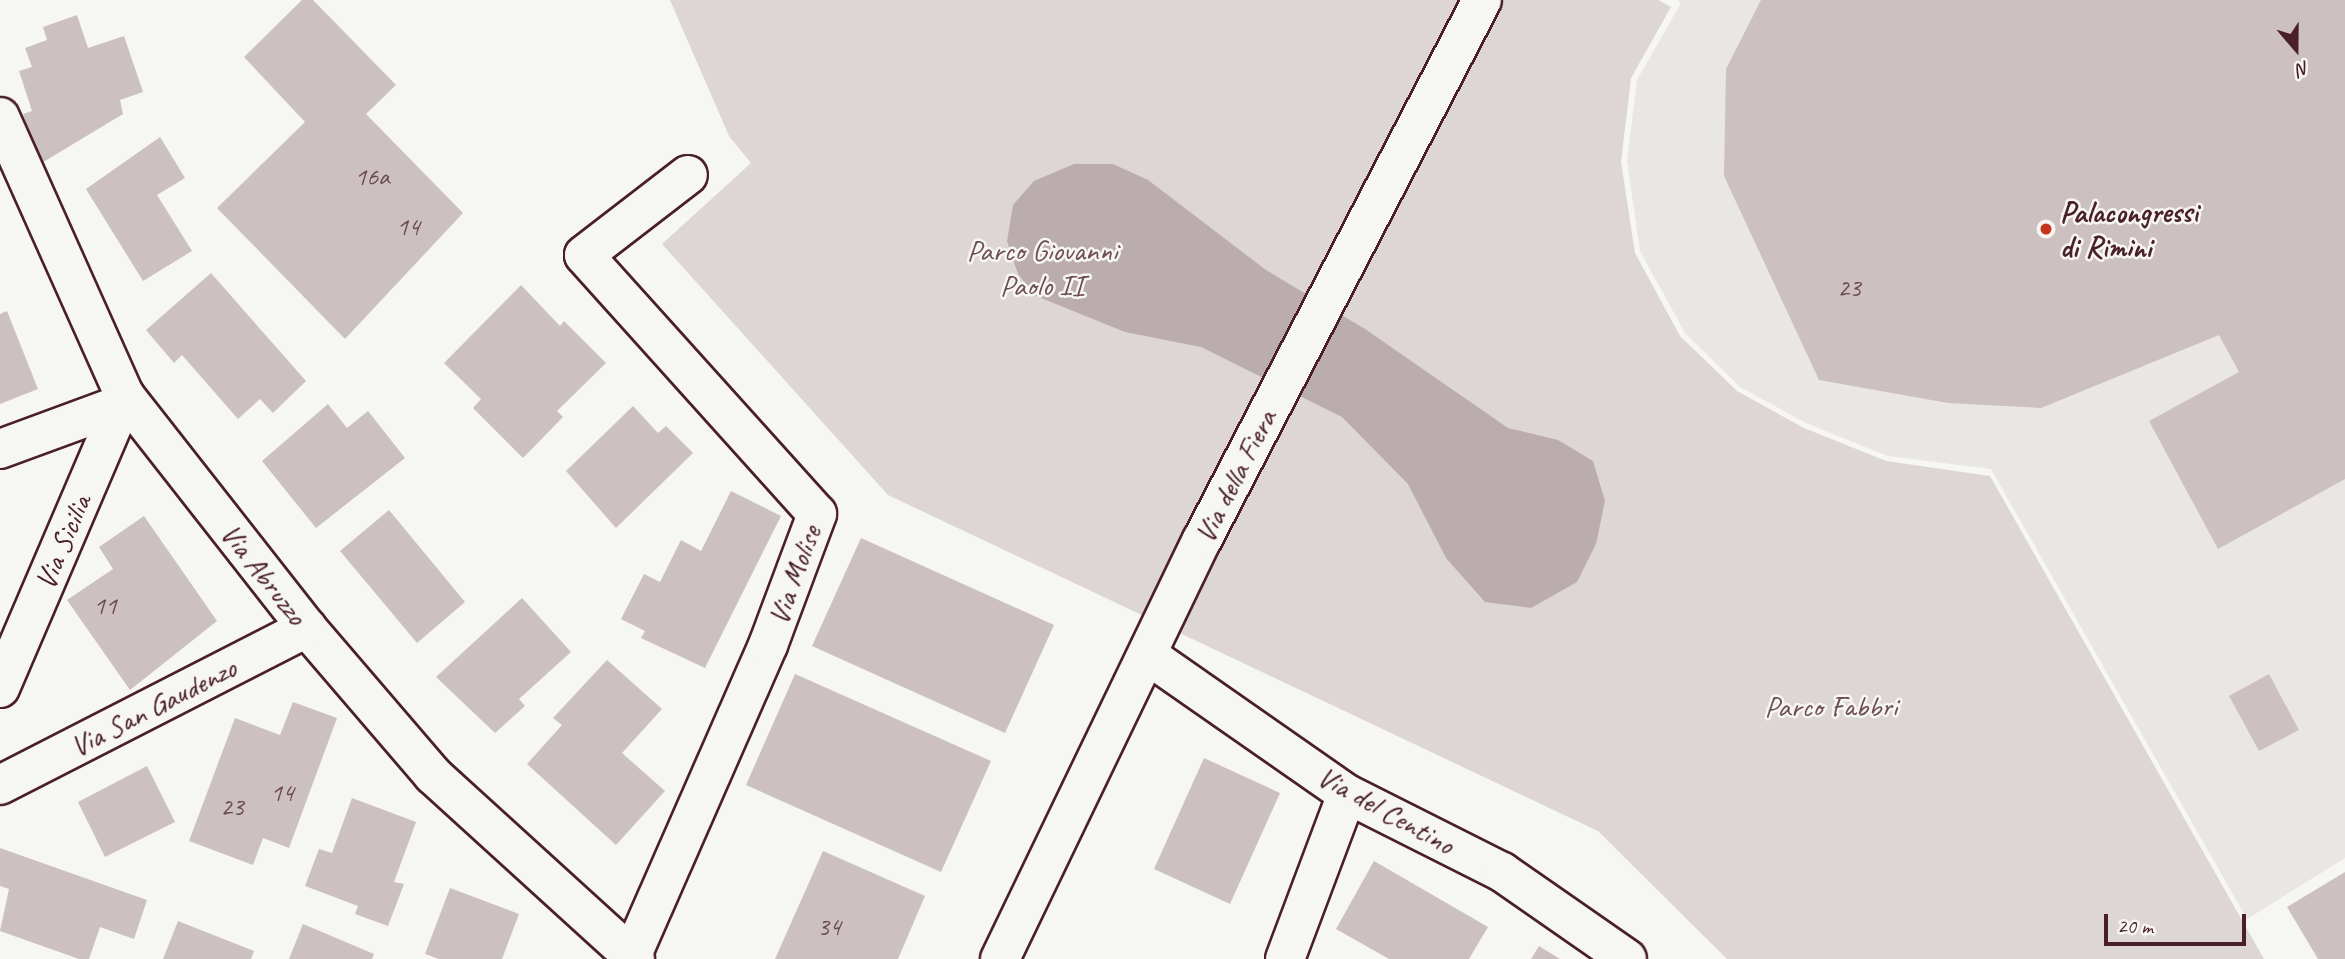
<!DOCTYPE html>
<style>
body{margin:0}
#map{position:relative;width:2345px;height:959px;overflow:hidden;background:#f6f6f2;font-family:Caveat,sans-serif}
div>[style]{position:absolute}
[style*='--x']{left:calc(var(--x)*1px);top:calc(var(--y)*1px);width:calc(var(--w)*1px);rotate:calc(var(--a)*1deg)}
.built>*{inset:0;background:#e9e6e3}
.green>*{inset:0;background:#ddd6d5}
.water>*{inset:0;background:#bbadae}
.building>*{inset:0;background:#ccc1c0}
.roads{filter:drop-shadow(2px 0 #4a1f2b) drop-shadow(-2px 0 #4a1f2b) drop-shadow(0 2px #4a1f2b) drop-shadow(0 -2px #4a1f2b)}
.minor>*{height:38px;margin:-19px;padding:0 19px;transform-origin:19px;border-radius:19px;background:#f6f6f2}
.tertiary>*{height:38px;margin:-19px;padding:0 19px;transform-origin:19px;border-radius:19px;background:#f6f6f2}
.dots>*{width:19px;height:19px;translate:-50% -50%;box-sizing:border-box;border:4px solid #f6f6f2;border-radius:50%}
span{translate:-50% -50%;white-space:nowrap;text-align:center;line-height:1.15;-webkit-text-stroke:5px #f6f6f2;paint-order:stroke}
.number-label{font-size:26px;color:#6a4850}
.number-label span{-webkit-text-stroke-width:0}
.poi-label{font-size:30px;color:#4a1f2b;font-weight:700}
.left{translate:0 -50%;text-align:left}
.park-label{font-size:30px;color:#6f4d56}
.street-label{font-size:30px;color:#4a1f2b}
.north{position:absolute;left:2261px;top:14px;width:70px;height:70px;-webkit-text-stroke:5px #f6f6f2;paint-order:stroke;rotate:160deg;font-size:19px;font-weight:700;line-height:28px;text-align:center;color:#4a1f2b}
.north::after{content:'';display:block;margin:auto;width:24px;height:32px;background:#4a1f2b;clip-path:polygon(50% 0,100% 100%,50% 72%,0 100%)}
.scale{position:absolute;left:2104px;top:914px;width:142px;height:32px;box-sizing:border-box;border:4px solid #4a1f2b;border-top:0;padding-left:9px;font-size:21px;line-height:24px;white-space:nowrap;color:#4a1f2b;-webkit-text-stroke:5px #f6f6f2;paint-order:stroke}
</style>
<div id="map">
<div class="built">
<i style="clip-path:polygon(1677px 0,2345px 0,2345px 858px,2247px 919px,1991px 469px,1888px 456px,1806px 423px,1740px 387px,1685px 333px,1640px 251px,1627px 160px,1637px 80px,1681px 3px)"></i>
</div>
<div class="green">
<i style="clip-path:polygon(670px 0,1658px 0,1671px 7px,1631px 78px,1621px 162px,1635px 253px,1680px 336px,1737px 391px,1804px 428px,1886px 461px,1990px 476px,2264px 959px,1727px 959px,1598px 831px,888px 495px,662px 244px,751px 163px,729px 136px)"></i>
</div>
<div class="water">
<i style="clip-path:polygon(1074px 164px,1113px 164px,1148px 180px,1266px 270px,1365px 329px,1508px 428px,1558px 440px,1593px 461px,1605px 501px,1596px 544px,1577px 582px,1531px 608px,1485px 602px,1446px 558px,1408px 484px,1342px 417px,1201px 347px,1125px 332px,1036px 296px,1018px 274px,1007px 241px,1013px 205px,1034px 181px)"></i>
</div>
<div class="building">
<i style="clip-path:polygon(302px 0,313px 0,396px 85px,366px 114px,463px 213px,345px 339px,217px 208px,305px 122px,244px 57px)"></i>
<i style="clip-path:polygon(1761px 0,2345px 0,2345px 479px,2218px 549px,2149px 421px,2239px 372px,2219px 335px,2041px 408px,1948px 403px,1819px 380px,1724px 176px,1726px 69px)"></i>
<i style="clip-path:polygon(77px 15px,88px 48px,124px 36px,143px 92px,120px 100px,123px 114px,40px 164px,23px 114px,32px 111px,19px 71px,32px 67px,25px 48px,47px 40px,43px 27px)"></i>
<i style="clip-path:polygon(160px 137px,185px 178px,157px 195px,192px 251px,143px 281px,86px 189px)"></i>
<i style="clip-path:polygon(211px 273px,306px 381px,273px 413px,260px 399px,238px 419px,182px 355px,174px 363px,146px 330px)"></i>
<i style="clip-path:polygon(521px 285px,560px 326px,564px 321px,606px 363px,557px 411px,563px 417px,523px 458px,473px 408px,481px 399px,444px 363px)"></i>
<i style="clip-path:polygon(7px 311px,38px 389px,0 404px,0 314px)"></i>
<i style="clip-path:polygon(328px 404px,347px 428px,368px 411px,405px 458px,316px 528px,262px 461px)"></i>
<i style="clip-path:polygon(633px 406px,658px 433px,666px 426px,693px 453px,616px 528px,566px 471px)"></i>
<i style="clip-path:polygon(731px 491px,781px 516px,705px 668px,641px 638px,645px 631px,621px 619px,644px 574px,660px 582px,681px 540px,701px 551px)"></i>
<i style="clip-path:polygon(389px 510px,465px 602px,417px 643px,340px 551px)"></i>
<i style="clip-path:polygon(144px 516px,217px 621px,130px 690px,67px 600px,113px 569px,99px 547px)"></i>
<i style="clip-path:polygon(861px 538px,1054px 625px,1005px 733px,812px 646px)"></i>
<i style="clip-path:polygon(522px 598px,571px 652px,519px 699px,525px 706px,495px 733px,436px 677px)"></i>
<i style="clip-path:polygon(607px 660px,662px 709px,622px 753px,665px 791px,616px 845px,527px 764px,562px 725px,553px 718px)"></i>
<i style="clip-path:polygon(795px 674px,991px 761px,941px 872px,746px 785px)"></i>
<i style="clip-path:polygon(2269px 674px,2299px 730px,2259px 751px,2229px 696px)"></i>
<i style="clip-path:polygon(293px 702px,337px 718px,289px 848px,263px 838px,253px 865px,189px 841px,235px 718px,280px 735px)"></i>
<i style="clip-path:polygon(1204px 758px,1280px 793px,1230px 904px,1154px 869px)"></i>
<i style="clip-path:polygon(147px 766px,175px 822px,105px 857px,78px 802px)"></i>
<i style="clip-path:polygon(352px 798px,416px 822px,394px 882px,404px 884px,388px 926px,355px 914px,358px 906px,305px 886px,319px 849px,332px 853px)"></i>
<i style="clip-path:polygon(0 848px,147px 900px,134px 939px,100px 927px,89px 959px,79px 959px,0 931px,9px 889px,0 886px)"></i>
<i style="clip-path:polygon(823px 851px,925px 896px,898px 959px,775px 959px)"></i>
<i style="clip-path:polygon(1374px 861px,1488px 927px,1469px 959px,1389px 959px,1336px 929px)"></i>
<i style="clip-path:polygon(2345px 872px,2345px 959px,2318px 959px,2287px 907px)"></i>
<i style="clip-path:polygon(450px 888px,519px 914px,502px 959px,439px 959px,425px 954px)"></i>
<i style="clip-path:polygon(178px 921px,254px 951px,251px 959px,163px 959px)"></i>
<i style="clip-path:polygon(303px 924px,374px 954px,372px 959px,289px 959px)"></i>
<i style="clip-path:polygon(1539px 946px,1560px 959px,1531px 959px)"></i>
</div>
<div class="roads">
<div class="minor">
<i style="--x:0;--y:117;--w:306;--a:65.9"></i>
<i style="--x:125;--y:396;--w:295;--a:51.9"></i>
<i style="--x:307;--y:628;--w:194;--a:49.4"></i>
<i style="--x:433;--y:775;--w:273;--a:42.3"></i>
<i style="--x:0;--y:449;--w:130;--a:-20.2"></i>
<i style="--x:1149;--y:656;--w:241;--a:34.9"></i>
<i style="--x:1347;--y:794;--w:174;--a:26.7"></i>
<i style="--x:1502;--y:872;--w:152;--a:34.8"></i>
<i style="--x:0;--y:688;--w:318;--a:-66.8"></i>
<i style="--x:0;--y:785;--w:345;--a:-27.1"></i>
<i style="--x:632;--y:955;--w:339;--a:-66.3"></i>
<i style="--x:768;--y:645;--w:140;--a:-69.5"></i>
<i style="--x:817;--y:514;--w:348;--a:-132"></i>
<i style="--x:584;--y:255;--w:131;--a:-37.6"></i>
<i style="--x:1285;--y:959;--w:176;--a:-69.4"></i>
</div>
<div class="tertiary">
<i style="--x:1000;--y:959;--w:465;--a:-64.3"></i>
<i style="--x:1202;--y:540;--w:608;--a:-62.59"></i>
</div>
</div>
<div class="dots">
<i style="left:2046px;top:229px;background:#c8321e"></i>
</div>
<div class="number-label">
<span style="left:372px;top:177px">16a</span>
<span style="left:408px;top:227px">14</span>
<span style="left:1849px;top:288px">23</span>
<span style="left:105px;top:606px">11</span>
<span style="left:282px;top:793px">14</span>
<span style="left:232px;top:807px">23</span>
<span style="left:829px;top:927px">34</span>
</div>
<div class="poi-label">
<span class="left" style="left:2060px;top:229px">Palacongressi<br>di Rimini</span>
</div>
<div class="park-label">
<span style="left:1042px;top:267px">Parco Giovanni<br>Paolo II</span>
<span style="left:1831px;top:706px">Parco Fabbri</span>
</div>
<div class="street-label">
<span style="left:1235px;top:476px;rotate:-63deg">Via della Fiera</span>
<span style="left:63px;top:542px;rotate:-67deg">Via Sicilia</span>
<span style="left:264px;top:574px;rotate:52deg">Via Abruzzo</span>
<span style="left:794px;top:575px;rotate:-70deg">Via Molise</span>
<span style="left:153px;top:707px;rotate:-27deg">Via San Gaudenzo</span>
<span style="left:1386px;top:810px;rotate:29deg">Via del Centino</span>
</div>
<div class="north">N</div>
<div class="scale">20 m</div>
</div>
